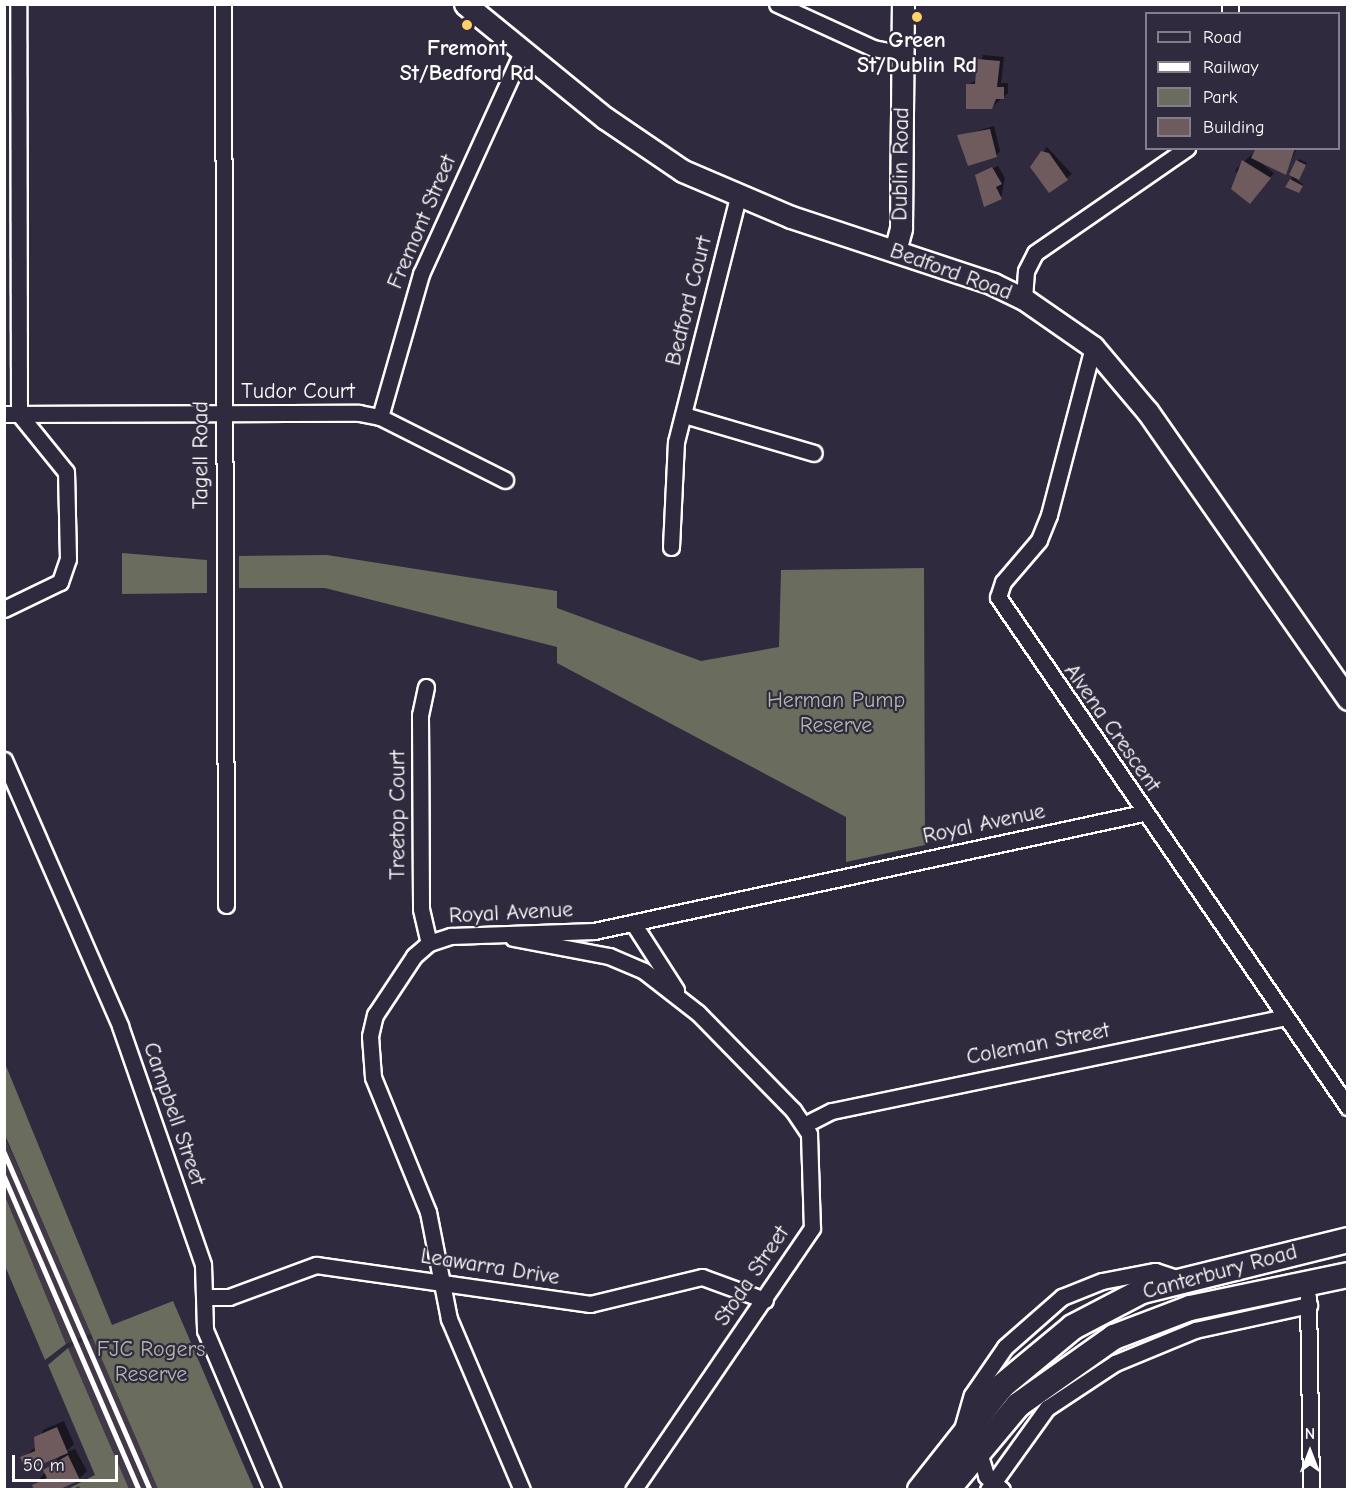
<!DOCTYPE html>
<style>
body{margin:0}
#map{position:relative;width:1352px;height:1494px;overflow:hidden;background:#2f2a3d;font-family:"Comic Neue",sans-serif}
div>[style]{position:absolute}
[style*='--x']{left:calc(var(--x)*1px);top:calc(var(--y)*1px);width:calc(var(--w)*1px);rotate:calc(var(--a)*1deg)}
.built>*{inset:0;background:#423847}
.green>*{inset:0;background:#6a6c5e}
.shadow>*{inset:0;background:#0007}
.building>*{inset:0;background:#6f5a5e}
.roads{filter:drop-shadow(2px 0 #fff) drop-shadow(-2px 0 #fff) drop-shadow(0 2px #fff) drop-shadow(0 -2px #fff)}
.minor>*{height:15px;margin:-7.5px;padding:0 7.5px;transform-origin:7.5px;border-radius:7.5px;background:#2f2a3d}
.secondary>*{height:21px;margin:-10.5px;padding:0 10.5px;transform-origin:10.5px;border-radius:10.5px;background:#2f2a3d}
.primary>*{height:24px;margin:-12px;padding:0 12px;transform-origin:12px;border-radius:12px;background:#2f2a3d}
.rail>*{height:4.5px;margin:-2.25px;padding:0 2.25px;transform-origin:2.25px;border-radius:2.25px;background:#fff}
.dots>*{width:16px;height:16px;translate:-50% -50%;box-sizing:border-box;border:3px solid #2f2a3d;border-radius:50%}
span{translate:-50% -50%;white-space:nowrap;text-align:center;line-height:1.15;-webkit-text-stroke:4.5px #2f2a3d;paint-order:stroke}
.poi-label{font-size:22px;color:#fff;font-weight:700}
.street-label{font-size:22px;color:#fff}
.park-label{font-size:22px;color:#b4b6ae}
.frame{position:absolute;inset:0;border:6px solid #fff;pointer-events:none}
.legend{position:absolute;left:1145px;top:12px;width:195px;height:138px;box-sizing:border-box;background:#2f2a3d;border:2px solid #827f8b;margin:0;padding:8px 10px;list-style:none;font-size:18px;color:#fff}
.legend li{display:flex;align-items:center;gap:12px;height:30px}
.legend b{width:30px;border:2px solid #827f8b}
.north{position:absolute;left:1280px;top:1422px;width:60px;height:60px;-webkit-text-stroke:4px #2f2a3d;paint-order:stroke;rotate:0deg;font-size:16px;font-weight:700;line-height:24px;text-align:center;color:#fff}
.north::after{content:'';display:block;margin:auto;width:21px;height:27px;background:#fff;clip-path:polygon(50% 0,100% 100%,50% 72%,0 100%)}
.scale{position:absolute;left:12px;top:1455px;width:106px;height:27px;box-sizing:border-box;border:3px solid #fff;border-top:0;padding-left:8px;font-size:18px;line-height:21px;white-space:nowrap;color:#fff;-webkit-text-stroke:4px #2f2a3d;paint-order:stroke}
</style>
<div id="map">
<div class="built">
<i style="clip-path:polygon(4px 1135px,91px 1334px,66px 1344px,5px 1196px)"></i>
<i style="clip-path:polygon(93px 1338px,158px 1489px,129px 1489px,68px 1348px)"></i>
</div>
<div class="green">
<i style="clip-path:polygon(122px 553px,207px 560px,207px 593px,122px 594px)"></i>
<i style="clip-path:polygon(327px 555px,557px 591px,557px 608px,701px 661px,779px 647px,781px 570px,924px 568px,925px 845px,846px 862px,846px 817px,557px 663px,557px 647px,325px 588px,239px 588px,239px 556px)"></i>
<i style="clip-path:polygon(4px 1061px,112px 1325px,173px 1301px,254px 1489px,158px 1489px,5px 1135px)"></i>
<i style="clip-path:polygon(5px 1196px,66px 1344px,45px 1360px,5px 1266px)"></i>
<i style="clip-path:polygon(68px 1348px,129px 1489px,68px 1489px,95px 1475px,48px 1365px)"></i>
</div>
<div class="shadow">
<i style="clip-path:polygon(983px 55px,1004px 57px,1001px 83px,1008px 83px,1008px 93px,992px 107px,967px 85px,977px 80px)"></i>
<i style="clip-path:polygon(994px 126px,1000px 151px,996px 156px,959px 136px)"></i>
<i style="clip-path:polygon(1047px 147px,1072px 174px,1049px 191px,1032px 167px)"></i>
<i style="clip-path:polygon(1259px 148px,1297px 148px,1285px 173px,1257px 160px,1274px 173px,1254px 197px,1235px 170px)"></i>
<i style="clip-path:polygon(1299px 159px,1307px 163px,1297px 180px,1303px 184px,1300px 190px,1291px 180px)"></i>
<i style="clip-path:polygon(998px 166px,1005px 178px,1001px 198px,977px 175px)"></i>
<i style="clip-path:polygon(64px 1421px,74px 1444px,66px 1452px,75px 1449px,87px 1471px,79px 1479px,34px 1485px,62px 1454px,22px 1458px,36px 1447px,43px 1430px)"></i>
<i style="clip-path:polygon(79px 1486px,81px 1490px,70px 1490px)"></i>
</div>
<div class="building">
<i style="clip-path:polygon(977px 59px,1000px 61px,997px 87px,1004px 87px,1004px 99px,996px 99px,992px 109px,966px 109px,966px 84px,975px 84px)"></i>
<i style="clip-path:polygon(990px 129px,997px 157px,968px 166px,957px 135px)"></i>
<i style="clip-path:polygon(1256px 148px,1295px 148px,1286px 175px,1251px 158px)"></i>
<i style="clip-path:polygon(1041px 151px,1049px 153px,1068px 180px,1049px 193px,1030px 167px)"></i>
<i style="clip-path:polygon(1242px 160px,1271px 178px,1250px 204px,1231px 189px)"></i>
<i style="clip-path:polygon(1296px 160px,1306px 165px,1299px 180px,1289px 175px)"></i>
<i style="clip-path:polygon(992px 167px,1002px 184px,996px 187px,1002px 199px,984px 207px,975px 175px)"></i>
<i style="clip-path:polygon(1290px 179px,1303px 186px,1299px 193px,1285px 187px)"></i>
<i style="clip-path:polygon(57px 1427px,68px 1453px,26px 1471px,20px 1457px,35px 1451px,34px 1437px)"></i>
<i style="clip-path:polygon(68px 1455px,80px 1480px,58px 1490px,34px 1490px,32px 1485px,47px 1478px,43px 1470px)"></i>
</div>
<div class="roads">
<div class="minor">
<i style="--x:223;--y:4;--w:901;--a:89.81"></i>
<i style="--x:777;--y:4;--w:106;--a:24.6"></i>
<i style="--x:873;--y:48;--w:31;--a:11"></i>
<i style="--x:1230;--y:4;--w:10;--a:90"></i>
<i style="--x:1024;--y:299;--w:28;--a:-86"></i>
<i style="--x:1026;--y:271;--w:20;--a:-63"></i>
<i style="--x:1035;--y:253;--w:185;--a:-34.6"></i>
<i style="--x:1093;--y:347;--w:174;--a:104.7"></i>
<i style="--x:1049;--y:515;--w:27;--a:112"></i>
<i style="--x:1039;--y:540;--w:55;--a:130.6"></i>
<i style="--x:1003;--y:582;--w:16;--a:108"></i>
<i style="--x:998;--y:597;--w:619;--a:55.54"></i>
<i style="--x:4;--y:414;--w:355;--a:-0.2"></i>
<i style="--x:359;--y:413;--w:21;--a:11"></i>
<i style="--x:380;--y:417;--w:140;--a:26.7"></i>
<i style="--x:684;--y:415;--w:135;--a:16.3"></i>
<i style="--x:380;--y:417;--w:149;--a:-74"></i>
<i style="--x:421;--y:274;--w:246;--a:-65.5"></i>
<i style="--x:671;--y:547;--w:105;--a:-87.3"></i>
<i style="--x:676;--y:442;--w:253;--a:-75.8"></i>
<i style="--x:4;--y:609;--w:62;--a:-25.7"></i>
<i style="--x:60;--y:582;--w:24;--a:-71"></i>
<i style="--x:68;--y:559;--w:87;--a:-91.3"></i>
<i style="--x:66;--y:472;--w:75;--a:-129"></i>
<i style="--x:19;--y:414;--w:410;--a:-90.1"></i>
<i style="--x:426;--y:687;--w:29;--a:102"></i>
<i style="--x:420;--y:715;--w:194;--a:89.7"></i>
<i style="--x:421;--y:909;--w:35;--a:77"></i>
<i style="--x:4;--y:760;--w:290;--a:66.4"></i>
<i style="--x:120;--y:1026;--w:253;--a:70.8"></i>
<i style="--x:203;--y:1265;--w:65;--a:88.2"></i>
<i style="--x:205;--y:1330;--w:174;--a:67"></i>
<i style="--x:633;--y:923;--w:80;--a:57.3"></i>
<i style="--x:513;--y:938;--w:98;--a:10.6"></i>
<i style="--x:609;--y:956;--w:38;--a:23"></i>
<i style="--x:644;--y:971;--w:68;--a:37.9"></i>
<i style="--x:698;--y:1013;--w:136;--a:45.6"></i>
<i style="--x:793;--y:1110;--w:29;--a:56"></i>
<i style="--x:809;--y:1134;--w:94;--a:88.2"></i>
<i style="--x:812;--y:1228;--w:317;--a:124.3"></i>
<i style="--x:804;--y:1125;--w:31;--a:-27"></i>
<i style="--x:832;--y:1111;--w:463;--a:-11.7"></i>
<i style="--x:206;--y:1297;--w:23;--a:0"></i>
<i style="--x:229;--y:1297;--w:93;--a:-20.2"></i>
<i style="--x:316;--y:1265;--w:277;--a:8.1"></i>
<i style="--x:590;--y:1304;--w:115;--a:-13.6"></i>
<i style="--x:702;--y:1277;--w:67;--a:20.1"></i>
<i style="--x:1308;--y:1297;--w:193;--a:89.1"></i>
<i style="--x:962;--y:1429;--w:35;--a:-74"></i>
<i style="--x:972;--y:1395;--w:58;--a:-55.5"></i>
<i style="--x:1005;--y:1347;--w:76;--a:-41.3"></i>
<i style="--x:1062;--y:1297;--w:43;--a:-21.8"></i>
<i style="--x:1102;--y:1281;--w:54;--a:-10.7"></i>
<i style="--x:1155;--y:1271;--w:26;--a:18"></i>
<i style="--x:978;--y:1449;--w:28;--a:73"></i>
<i style="--x:986;--y:1476;--w:21;--a:41"></i>
<i style="--x:522;--y:1490;--w:186;--a:-113.1"></i>
<i style="--x:449;--y:1319;--w:109;--a:-101.1"></i>
<i style="--x:428;--y:1212;--w:146;--a:-112.2"></i>
<i style="--x:373;--y:1077;--w:41;--a:-94.2"></i>
<i style="--x:370;--y:1036;--w:22;--a:-77"></i>
<i style="--x:375;--y:1015;--w:71;--a:-56.5"></i>
<i style="--x:414;--y:956;--w:20;--a:-41"></i>
<i style="--x:429;--y:943;--w:23;--a:-18"></i>
<i style="--x:451;--y:936;--w:143;--a:-2"></i>
<i style="--x:594;--y:931;--w:562;--a:-12.13"></i>
<i style="--x:988;--y:1490;--w:101;--a:-54.3"></i>
<i style="--x:1047;--y:1408;--w:82;--a:-33.5"></i>
<i style="--x:1115;--y:1363;--w:87;--a:-22.4"></i>
<i style="--x:1195;--y:1330;--w:117;--a:-12.4"></i>
</div>
<div class="secondary">
<i style="--x:465;--y:4;--w:181;--a:39.2"></i>
<i style="--x:605;--y:118;--w:94;--a:34.2"></i>
<i style="--x:683;--y:171;--w:117;--a:23.1"></i>
<i style="--x:791;--y:217;--w:213;--a:18.3"></i>
<i style="--x:993;--y:284;--w:34;--a:26"></i>
<i style="--x:1024;--y:299;--w:84;--a:34.8"></i>
<i style="--x:1093;--y:347;--w:85;--a:49.8"></i>
<i style="--x:1148;--y:412;--w:350;--a:55.1"></i>
<i style="--x:895;--y:251;--w:24;--a:-75"></i>
<i style="--x:901;--y:228;--w:224;--a:-89.5"></i>
</div>
<div class="primary">
<i style="--x:920;--y:1490;--w:132;--a:-51.7"></i>
<i style="--x:1002;--y:1386;--w:92;--a:-39.7"></i>
<i style="--x:1073;--y:1327;--w:78;--a:-27.6"></i>
<i style="--x:1142;--y:1291;--w:212;--a:-13.9"></i>
<i style="--x:947;--y:1490;--w:111;--a:-50.1"></i>
<i style="--x:1018;--y:1405;--w:118;--a:-35.3"></i>
<i style="--x:1114;--y:1337;--w:81;--a:-20.9"></i>
<i style="--x:1190;--y:1308;--w:161;--a:-11.8"></i>
</div>
</div>
<div class="rail">
<i style="--x:4;--y:1152;--w:368;--a:66.6"></i>
<i style="--x:4;--y:1176;--w:342;--a:66.7"></i>
</div>
<div class="dots">
<i style="left:917px;top:17px;background:#ffd166"></i>
<i style="left:467px;top:25px;background:#ffd166"></i>
</div>
<div class="poi-label">
<span style="left:917px;top:53px">Green<br>St/Dublin Rd</span>
<span style="left:467px;top:61px">Fremont<br>St/Bedford Rd</span>
</div>
<div class="street-label">
<span style="left:901px;top:164px;rotate:-89deg">Dublin Road</span>
<span style="left:422px;top:222px;rotate:-67deg">Fremont Street</span>
<span style="left:951px;top:272px;rotate:20deg">Bedford Road</span>
<span style="left:689px;top:301px;rotate:-76deg">Bedford Court</span>
<span style="left:298px;top:392px">Tudor Court</span>
<span style="left:201px;top:455px;rotate:-90deg">Tagell Road</span>
<span style="left:1112px;top:728px;rotate:55deg">Alvena Crescent</span>
<span style="left:398px;top:815px;rotate:-90deg">Treetop Court</span>
<span style="left:984px;top:824px;rotate:-12deg">Royal Avenue</span>
<span style="left:511px;top:913px;rotate:-3deg">Royal Avenue</span>
<span style="left:1038px;top:1044px;rotate:-11deg">Coleman Street</span>
<span style="left:174px;top:1114px;rotate:71deg">Campbell Street</span>
<span style="left:490px;top:1267px;rotate:9deg">Leawarra Drive</span>
<span style="left:1220px;top:1272px;rotate:-15deg">Canterbury Road</span>
<span style="left:752px;top:1276px;rotate:-56deg">Stoda Street</span>
</div>
<div class="park-label">
<span style="left:836px;top:713px">Herman Pump<br>Reserve</span>
<span style="left:151px;top:1362px">FJC Rogers<br>Reserve</span>
</div>
<div class="frame"></div>
<ul class="legend">
<li><b style="height:8px;background:#2f2a3d"></b>Road</li>
<li><b style="height:8px;background:#fff"></b>Railway</li>
<li><b style="height:16px;background:#6a6c5e"></b>Park</li>
<li><b style="height:16px;background:#6f5a5e"></b>Building</li>
</ul>
<div class="north">N</div>
<div class="scale">50 m</div>
</div>
